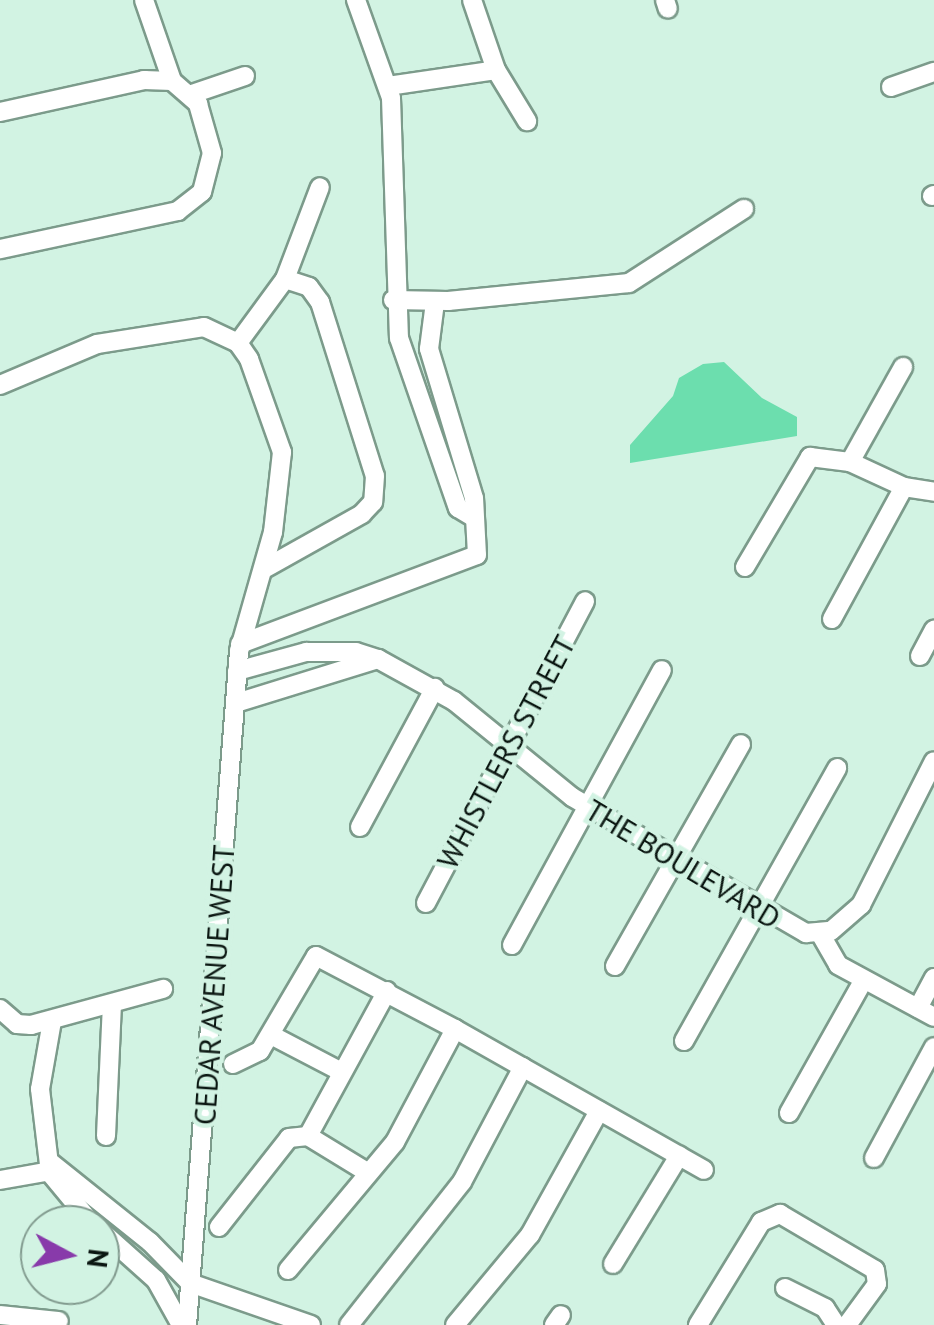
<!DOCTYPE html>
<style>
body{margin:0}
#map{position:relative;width:934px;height:1325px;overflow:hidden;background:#d2f3e3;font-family:"PT Sans",sans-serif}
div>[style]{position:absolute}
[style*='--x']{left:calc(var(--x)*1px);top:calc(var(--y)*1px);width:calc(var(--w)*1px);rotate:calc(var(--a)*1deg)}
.water>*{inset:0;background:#6cdeae}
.roads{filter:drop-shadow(2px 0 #7c9b8b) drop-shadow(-2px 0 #7c9b8b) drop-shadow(0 2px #7c9b8b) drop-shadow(0 -2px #7c9b8b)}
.minor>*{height:18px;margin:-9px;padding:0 9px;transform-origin:9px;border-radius:9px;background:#fff}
span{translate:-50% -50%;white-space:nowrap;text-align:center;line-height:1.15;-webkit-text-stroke:9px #d2f3e3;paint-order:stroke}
.street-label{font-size:30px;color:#0b1712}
.north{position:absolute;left:20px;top:1205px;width:100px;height:100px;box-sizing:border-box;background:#d2f3e3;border:2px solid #829b8f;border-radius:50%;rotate:97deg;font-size:28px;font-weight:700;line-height:40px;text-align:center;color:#0b1712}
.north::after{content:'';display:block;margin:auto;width:35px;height:45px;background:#883aaa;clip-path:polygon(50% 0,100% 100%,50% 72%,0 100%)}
</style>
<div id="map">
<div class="water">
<i style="clip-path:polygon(724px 362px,762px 398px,797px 417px,797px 436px,630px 463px,630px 445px,673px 396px,679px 378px,703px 364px)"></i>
</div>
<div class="roads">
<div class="minor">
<i style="--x:144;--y:0;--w:86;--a:70.9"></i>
<i style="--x:356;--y:0;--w:104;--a:70.3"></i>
<i style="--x:391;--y:98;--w:240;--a:88.1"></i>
<i style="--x:399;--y:338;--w:180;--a:70.9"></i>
<i style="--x:458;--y:508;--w:17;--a:31"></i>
<i style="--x:472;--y:0;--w:74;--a:71.1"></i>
<i style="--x:496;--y:70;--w:60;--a:58.7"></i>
<i style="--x:665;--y:0;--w:9;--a:72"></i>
<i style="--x:388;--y:86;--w:109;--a:-8.4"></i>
<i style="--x:891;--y:87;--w:46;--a:-19.2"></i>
<i style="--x:192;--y:94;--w:56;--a:-18.8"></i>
<i style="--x:0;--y:112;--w:148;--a:-12.5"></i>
<i style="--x:144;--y:80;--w:28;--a:2"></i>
<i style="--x:172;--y:81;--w:35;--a:41"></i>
<i style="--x:198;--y:104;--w:51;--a:74.1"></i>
<i style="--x:212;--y:153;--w:40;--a:104.4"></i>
<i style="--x:202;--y:192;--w:31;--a:142"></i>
<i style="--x:178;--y:211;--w:182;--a:167.9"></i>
<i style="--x:932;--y:196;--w:2;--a:-27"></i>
<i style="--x:285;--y:279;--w:98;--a:-69.2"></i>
<i style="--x:393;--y:300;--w:55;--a:1"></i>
<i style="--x:448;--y:301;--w:182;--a:-5.7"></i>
<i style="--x:629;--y:283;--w:137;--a:-32.8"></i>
<i style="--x:238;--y:343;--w:79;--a:-53.7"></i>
<i style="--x:285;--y:279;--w:25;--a:18"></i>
<i style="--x:309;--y:287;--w:19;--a:54"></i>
<i style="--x:320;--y:302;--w:182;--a:72.5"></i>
<i style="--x:375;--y:476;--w:26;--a:94"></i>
<i style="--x:373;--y:502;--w:16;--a:133"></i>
<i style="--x:362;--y:514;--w:112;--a:150.7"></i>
<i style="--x:0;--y:385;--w:105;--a:-22.9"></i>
<i style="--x:97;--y:344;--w:108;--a:-9"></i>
<i style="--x:204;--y:327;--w:38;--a:25"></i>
<i style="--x:238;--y:343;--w:19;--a:55"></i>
<i style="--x:249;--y:359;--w:99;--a:70.5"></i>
<i style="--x:282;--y:452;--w:81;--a:96.4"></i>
<i style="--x:273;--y:532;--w:124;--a:105.9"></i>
<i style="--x:239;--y:651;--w:676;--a:94.41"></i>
<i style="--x:850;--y:462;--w:109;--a:-60.8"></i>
<i style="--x:745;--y:567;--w:128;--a:-59.4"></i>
<i style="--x:810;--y:457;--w:40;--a:7.1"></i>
<i style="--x:850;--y:462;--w:60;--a:24.8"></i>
<i style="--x:904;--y:487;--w:30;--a:9"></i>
<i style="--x:832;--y:619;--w:150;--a:-61.4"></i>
<i style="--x:240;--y:644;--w:253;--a:-20.6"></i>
<i style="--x:477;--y:555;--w:57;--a:-93"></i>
<i style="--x:474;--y:498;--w:156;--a:-106.8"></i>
<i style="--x:429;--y:349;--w:47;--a:-82.7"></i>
<i style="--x:920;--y:656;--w:30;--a:-62"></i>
<i style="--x:237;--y:671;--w:72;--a:-15.4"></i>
<i style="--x:306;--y:652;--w:50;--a:0"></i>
<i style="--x:356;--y:652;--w:23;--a:18"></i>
<i style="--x:378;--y:659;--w:87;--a:28.9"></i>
<i style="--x:454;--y:701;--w:152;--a:39.1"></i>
<i style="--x:572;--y:797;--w:271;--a:30.2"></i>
<i style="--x:806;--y:933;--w:25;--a:-5"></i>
<i style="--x:831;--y:931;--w:40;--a:-41"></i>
<i style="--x:861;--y:905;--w:161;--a:-63.1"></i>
<i style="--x:236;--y:703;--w:149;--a:-17.2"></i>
<i style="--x:360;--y:827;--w:158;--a:-61.7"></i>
<i style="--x:426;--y:903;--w:341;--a:-62.2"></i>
<i style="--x:821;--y:935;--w:34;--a:60"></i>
<i style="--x:838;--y:965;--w:109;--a:28.4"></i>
<i style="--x:512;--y:945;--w:313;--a:-61.4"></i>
<i style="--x:615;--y:966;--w:255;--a:-60.4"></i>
<i style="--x:918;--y:1008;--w:34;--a:-62"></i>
<i style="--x:0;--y:1009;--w:23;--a:41"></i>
<i style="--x:17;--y:1024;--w:14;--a:4"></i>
<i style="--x:31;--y:1025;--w:137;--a:-15.3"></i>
<i style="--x:52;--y:1021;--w:69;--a:100"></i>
<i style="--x:40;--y:1089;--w:85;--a:83.2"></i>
<i style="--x:50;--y:1173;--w:67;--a:50.4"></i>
<i style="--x:271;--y:1035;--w:78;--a:27.6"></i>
<i style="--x:684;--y:1041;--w:313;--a:-60.7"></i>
<i style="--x:233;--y:1064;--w:30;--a:-26"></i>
<i style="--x:260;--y:1051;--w:110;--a:-59.5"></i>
<i style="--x:316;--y:956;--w:157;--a:27.7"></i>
<i style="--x:789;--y:1113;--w:151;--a:-60.7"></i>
<i style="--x:106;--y:1136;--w:131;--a:-87.4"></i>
<i style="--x:308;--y:1136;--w:165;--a:-61.4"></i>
<i style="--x:874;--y:1158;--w:126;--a:-61.6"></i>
<i style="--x:50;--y:1162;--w:128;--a:38.7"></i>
<i style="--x:150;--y:1242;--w:57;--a:45.7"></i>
<i style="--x:190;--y:1283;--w:128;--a:19.1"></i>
<i style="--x:0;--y:1180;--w:58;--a:-10"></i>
<i style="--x:219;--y:1227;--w:113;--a:-51.8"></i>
<i style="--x:289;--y:1138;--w:19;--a:-6"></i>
<i style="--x:308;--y:1136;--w:69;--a:31.4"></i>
<i style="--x:100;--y:1230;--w:75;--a:41.8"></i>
<i style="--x:156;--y:1280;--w:51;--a:60.9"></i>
<i style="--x:613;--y:1264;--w:127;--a:-58.6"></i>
<i style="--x:288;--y:1270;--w:167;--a:-50.1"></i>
<i style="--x:395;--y:1142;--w:128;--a:-62"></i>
<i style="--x:455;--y:1029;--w:286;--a:29.5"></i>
<i style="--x:785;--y:1288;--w:45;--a:26.6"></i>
<i style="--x:825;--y:1308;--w:20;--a:57"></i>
<i style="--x:0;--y:1315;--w:59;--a:5.8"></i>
<i style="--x:349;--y:1325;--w:182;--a:-51.7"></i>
<i style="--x:462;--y:1182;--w:130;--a:-62.1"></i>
<i style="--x:455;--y:1325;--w:117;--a:-50.2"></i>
<i style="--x:530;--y:1235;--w:142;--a:-60.9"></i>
<i style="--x:554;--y:1325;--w:12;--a:-55"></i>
<i style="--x:698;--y:1325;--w:121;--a:-58.5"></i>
<i style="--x:761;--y:1222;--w:21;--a:-23"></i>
<i style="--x:780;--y:1214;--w:110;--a:30.5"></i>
<i style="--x:875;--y:1270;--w:14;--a:82"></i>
<i style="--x:877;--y:1284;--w:51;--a:126.2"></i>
</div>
</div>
<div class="street-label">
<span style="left:506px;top:752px;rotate:-62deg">WHISTLERS STREET</span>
<span style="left:683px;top:864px;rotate:31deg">THE BOULEVARD</span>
<span style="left:214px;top:985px;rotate:-86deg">CEDAR AVENUE WEST</span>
</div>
<div class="north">N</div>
</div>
